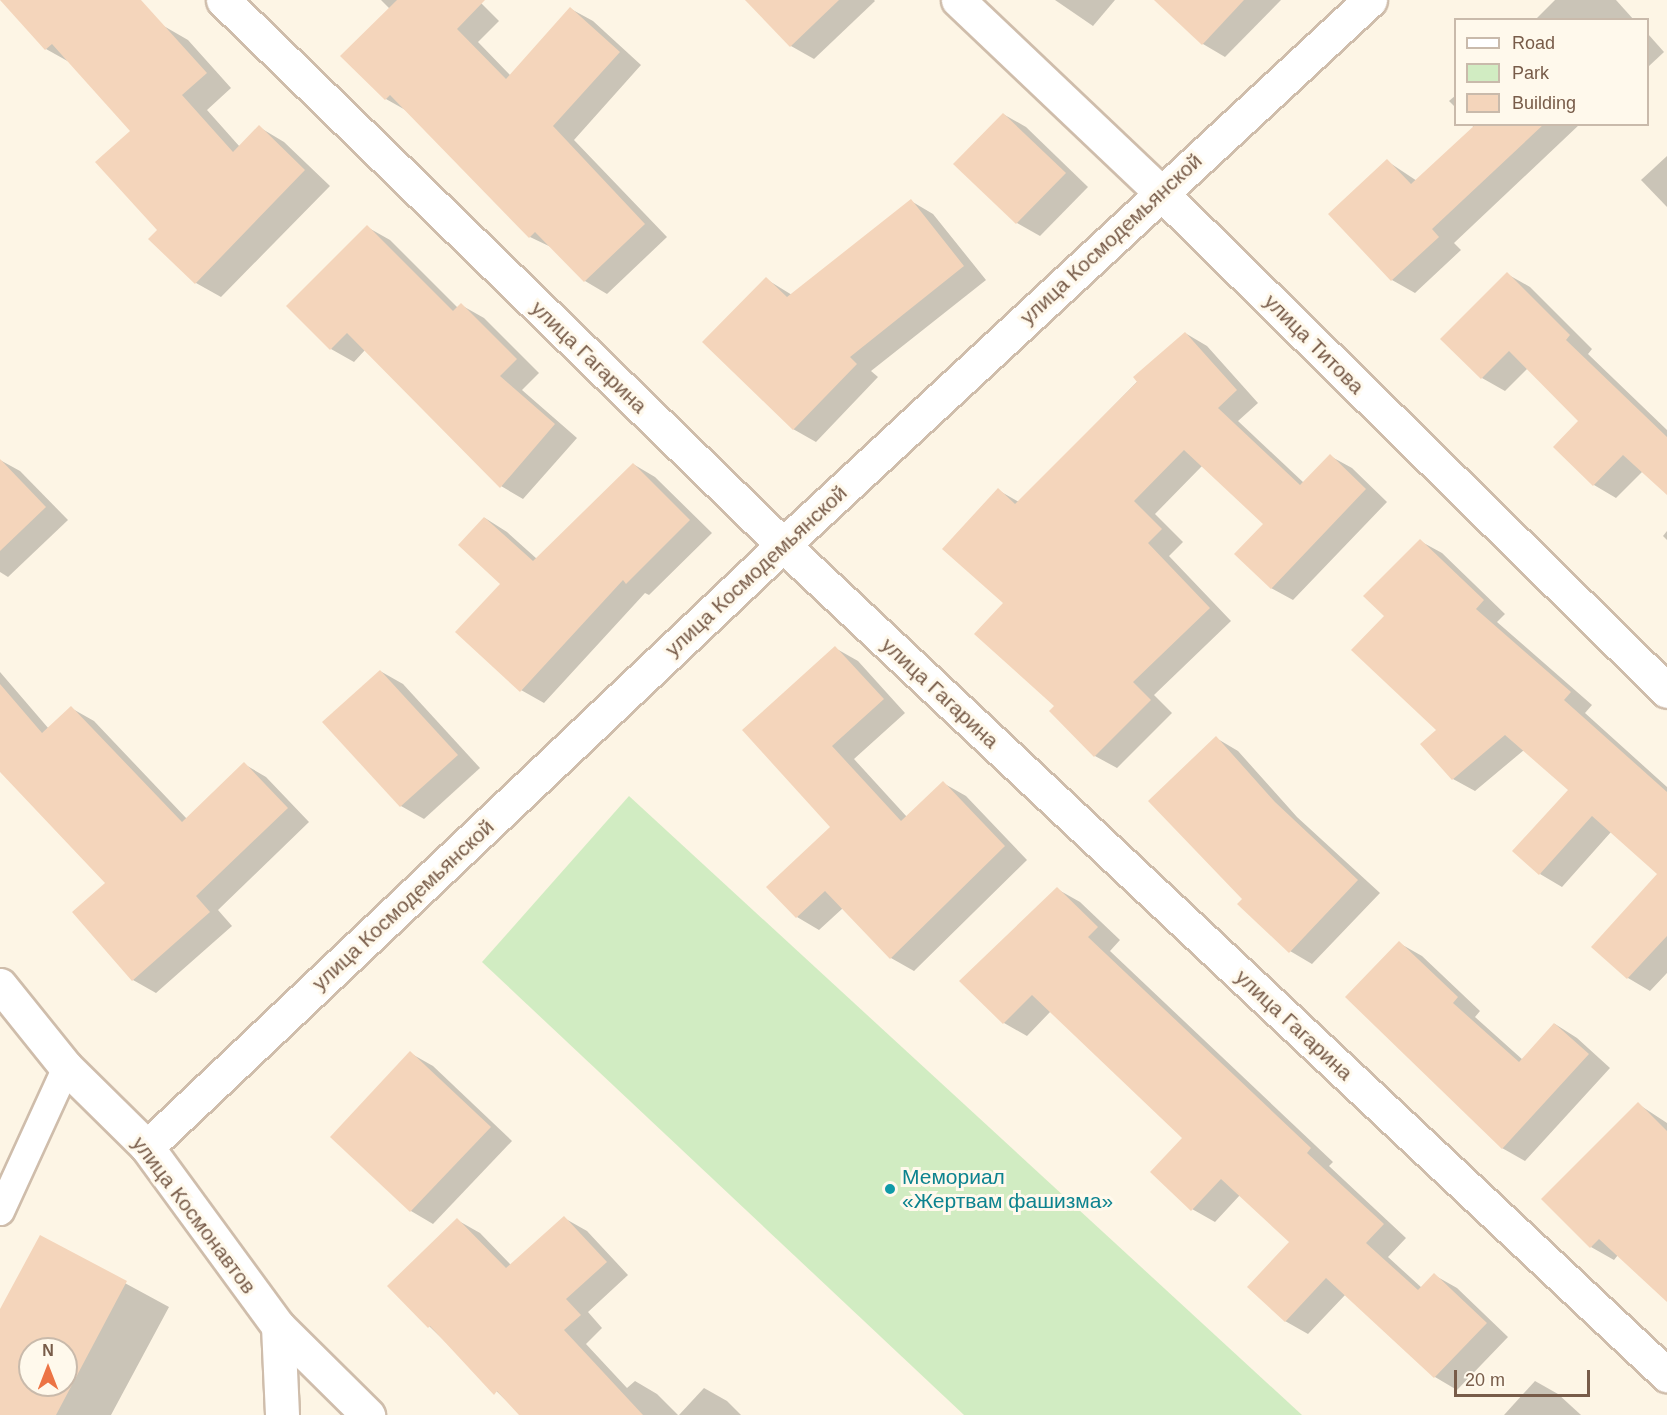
<!DOCTYPE html>
<meta charset="utf-8">
<style>
body{margin:0}
#map{position:relative;width:1667px;height:1415px;overflow:hidden;background:#fdf5e5;font-family:Arial,sans-serif}
div>[style]{position:absolute}
[style*='--x']{left:calc(var(--x)*1px);top:calc(var(--y)*1px);width:calc(var(--w)*1px);rotate:calc(var(--a)*1deg)}
.green>*{inset:0;background:#d1ecc2}
.shadow>*{inset:0;background:#0003}
.building>*{inset:0;background:#f4d5bb}
.roads{filter:drop-shadow(2px 0 #cfbdab) drop-shadow(-2px 0 #cfbdab) drop-shadow(0 2px #cfbdab) drop-shadow(0 -2px #cfbdab)}
.lane>*{height:27px;margin:-13.5px;padding:0 13.5px;transform-origin:13.5px;border-radius:13.5px;background:#fff}
.street>*{height:33px;margin:-16.5px;padding:0 16.5px;transform-origin:16.5px;border-radius:16.5px;background:#fff}
.dots>*{width:16px;height:16px;translate:-50% -50%;box-sizing:border-box;border:3px solid #fff9ec;border-radius:50%}
span{translate:-50% -50%;white-space:nowrap;text-align:center;line-height:1.15;-webkit-text-stroke:6px #fff9ec;paint-order:stroke}
.street-label{font-size:21px;color:#785c49}
.culture-label{font-size:21px;color:#0d838f}
.left{translate:0 -50%;text-align:left}
.legend{position:absolute;left:1454px;top:18px;width:195px;height:108px;box-sizing:border-box;background:#fff9ec;border:2px solid #c9baab;margin:0;padding:8px 10px;list-style:none;font-size:18px;color:#785c49}
.legend li{display:flex;align-items:center;gap:12px;height:30px}
.legend b{width:30px;border:2px solid #c9baab}
.north{position:absolute;left:18px;top:1337px;width:60px;height:60px;box-sizing:border-box;background:#fff9ec;border:2px solid #c9baab;border-radius:50%;rotate:0deg;font-size:16px;font-weight:700;line-height:24px;text-align:center;color:#785c49}
.north::after{content:'';display:block;margin:auto;width:21px;height:27px;background:#ec7445;clip-path:polygon(50% 0,100% 100%,50% 72%,0 100%)}
.scale{position:absolute;left:1454px;top:1370px;width:136px;height:27px;box-sizing:border-box;border:3px solid #785c49;border-top:0;padding-left:8px;font-size:18px;line-height:21px;white-space:nowrap;color:#785c49;-webkit-text-stroke:4px #fff9ec;paint-order:stroke}
</style>
<div id="map">
<div class="green">
<i style="clip-path:polygon(629px 796px,1302px 1415px,964px 1415px,482px 962px)"></i>
</div>
<div class="shadow">
<i style="clip-path:polygon(6px 0,136px 0,162px 25px,188px 40px,231px 88px,207px 110px,240px 147px,259px 127px,284px 142px,330px 186px,221px 297px,196px 283px,132px 131px,71px 63px,46px 49px)"></i>
<i style="clip-path:polygon(381px 0,478px 0,499px 21px,478px 42px,511px 76px,571px 9px,593px 21px,641px 65px,574px 140px,667px 237px,607px 294px,585px 281px,553px 248px,530px 237px,409px 112px,386px 99px,343px 56px,390px 9px)"></i>
<i style="clip-path:polygon(747px 0,874px 0,875px 1px,814px 59px,791px 46px)"></i>
<i style="clip-path:polygon(1055px 0,1115px 0,1093px 26px)"></i>
<i style="clip-path:polygon(1156px 0,1281px 0,1225px 57px,1203px 44px)"></i>
<i style="clip-path:polygon(1555px 0,1616px 0,1634px 20px,1535px 20px)"></i>
<i style="clip-path:polygon(1648px 34px,1664px 52px,1648px 67px)"></i>
<i style="clip-path:polygon(1456px 95px,1456px 108px,1449px 101px)"></i>
<i style="clip-path:polygon(1003px 114px,1026px 127px,1088px 187px,1040px 236px,1017px 223px,955px 163px)"></i>
<i style="clip-path:polygon(1471px 124px,1580px 124px,1454px 243px,1461px 250px,1415px 293px,1392px 280px,1330px 215px,1387px 161px,1417px 181px,1474px 128px)"></i>
<i style="clip-path:polygon(1667px 156px,1667px 207px,1641px 180px)"></i>
<i style="clip-path:polygon(911px 201px,933px 214px,986px 280px,871px 371px,878px 377px,816px 442px,793px 429px,766px 279px,792px 295px)"></i>
<i style="clip-path:polygon(367px 227px,390px 240px,458px 308px,461px 305px,484px 318px,539px 373px,522px 390px,577px 438px,523px 499px,501px 486px,365px 350px,354px 362px,331px 349px)"></i>
<i style="clip-path:polygon(1507px 274px,1530px 287px,1592px 349px,1588px 354px,1667px 430px,1667px 492px,1643px 471px,1616px 498px,1594px 485px,1581px 421px,1528px 368px,1505px 391px,1482px 378px)"></i>
<i style="clip-path:polygon(1185px 333px,1207px 346px,1258px 403px,1238px 421px,1304px 483px,1330px 456px,1352px 468px,1387px 502px,1293px 600px,1271px 588px,1265px 524px,1203px 465px,1155px 514px,1183px 542px,1169px 556px,1231px 621px,1154px 695px,1172px 713px,1117px 768px,1095px 756px,1051px 711px,1056px 706px,1005px 602px,998px 490px,1019px 502px)"></i>
<i style="clip-path:polygon(0 460px,20px 471px,68px 520px,8px 577px,0 572px)"></i>
<i style="clip-path:polygon(633px 464px,655px 477px,712px 533px,649px 595px,645px 593px,544px 703px,521px 690px,502px 583px,485px 518px,507px 532px,537px 559px)"></i>
<i style="clip-path:polygon(1667px 531px,1667px 540px,1663px 536px)"></i>
<i style="clip-path:polygon(1420px 541px,1442px 553px,1505px 614px,1497px 622px,1592px 705px,1585px 713px,1667px 787px,1667px 973px,1650px 991px,1628px 978px,1593px 947px,1659px 874px,1611px 832px,1562px 887px,1540px 874px,1570px 790px,1524px 750px,1475px 791px,1453px 779px,1438px 730px,1386px 616px)"></i>
<i style="clip-path:polygon(835px 648px,858px 661px,905px 713px,854px 759px,907px 817px,943px 783px,966px 796px,1027px 860px,914px 971px,891px 958px,843px 908px,819px 930px,797px 917px,832px 827px,744px 730px)"></i>
<i style="clip-path:polygon(380px 671px,403px 684px,480px 768px,424px 819px,401px 806px,324px 722px)"></i>
<i style="clip-path:polygon(0 672px,49px 729px,71px 708px,94px 721px,187px 819px,244px 764px,266px 777px,309px 822px,218px 910px,232px 926px,156px 993px,133px 980px,107px 883px,0 770px)"></i>
<i style="clip-path:polygon(1216px 738px,1238px 751px,1297px 817px,1380px 893px,1312px 964px,1290px 951px,1244px 899px)"></i>
<i style="clip-path:polygon(1057px 889px,1080px 902px,1120px 940px,1110px 951px,1333px 1162px,1329px 1166px,1406px 1238px,1388px 1257px,1422px 1288px,1434px 1275px,1457px 1288px,1508px 1337px,1457px 1390px,1435px 1377px,1346px 1294px,1308px 1334px,1285px 1321px,1291px 1242px,1240px 1195px,1215px 1222px,1192px 1209px,1184px 1138px,1051px 1011px,1027px 1036px,1004px 1023px,961px 981px)"></i>
<i style="clip-path:polygon(1399px 943px,1422px 956px,1480px 1011px,1475px 1017px,1523px 1060px,1555px 1024px,1577px 1038px,1610px 1068px,1525px 1161px,1502px 1148px)"></i>
<i style="clip-path:polygon(410px 1053px,433px 1066px,512px 1141px,433px 1224px,411px 1211px)"></i>
<i style="clip-path:polygon(1638px 1104px,1667px 1123px,1667px 1300px,1618px 1255px,1614px 1260px,1591px 1247px)"></i>
<i style="clip-path:polygon(564px 1218px,587px 1231px,628px 1275px,588px 1312px,602px 1328px,586px 1344px,627px 1388px,635px 1381px,657px 1394px,678px 1415px,521px 1415px,429px 1326px,457px 1220px,480px 1233px,511px 1265px)"></i>
<i style="clip-path:polygon(evenodd,40px 1237px,169px 1307px,111px 1415px,0 1415px,0 1312px,40px 1237px,30px 1349px,66px 1349px,66px 1385px,30px 1385px,30px 1349px)"></i>
<i style="clip-path:polygon(1535px 1381px,1558px 1394px,1581px 1415px,1504px 1415px)"></i>
<i style="clip-path:polygon(704px 1388px,727px 1401px,741px 1415px,679px 1415px)"></i>
</div>
<div class="building">
<i style="clip-path:polygon(0 0,141px 0,207px 73px,182px 95px,233px 152px,259px 125px,305px 170px,195px 284px,148px 239px,157px 230px,95px 162px,130px 131px,52px 44px,45px 50px)"></i>
<i style="clip-path:polygon(397px 0,485px 0,457px 29px,506px 79px,570px 7px,620px 52px,553px 126px,645px 224px,584px 282px,535px 232px,529px 238px,390px 95px,385px 100px,340px 56px)"></i>
<i style="clip-path:polygon(745px 0,839px 0,790px 47px)"></i>
<i style="clip-path:polygon(1154px 0,1244px 0,1202px 45px)"></i>
<i style="clip-path:polygon(1003px 113px,1066px 173px,1016px 224px,953px 164px)"></i>
<i style="clip-path:polygon(1476px 124px,1544px 124px,1432px 229px,1439px 237px,1391px 281px,1328px 214px,1387px 159px,1411px 184px)"></i>
<i style="clip-path:polygon(911px 199px,964px 266px,850px 357px,857px 364px,793px 430px,702px 342px,766px 277px,787px 297px)"></i>
<i style="clip-path:polygon(367px 225px,453px 311px,461px 303px,517px 359px,500px 376px,555px 424px,500px 488px,347px 333px,330px 350px,286px 306px)"></i>
<i style="clip-path:polygon(1507px 272px,1570px 335px,1566px 340px,1667px 437px,1667px 495px,1623px 455px,1593px 486px,1553px 447px,1578px 421px,1509px 351px,1481px 379px,1440px 339px)"></i>
<i style="clip-path:polygon(1185px 332px,1237px 390px,1218px 408px,1300px 485px,1330px 454px,1366px 489px,1271px 589px,1234px 554px,1263px 524px,1184px 450px,1134px 501px,1162px 529px,1148px 543px,1210px 608px,1133px 682px,1151px 700px,1094px 757px,1049px 711px,1054px 706px,974px 634px,1003px 603px,942px 549px,998px 488px,1015px 504px,1137px 382px,1133px 377px)"></i>
<i style="clip-path:polygon(0 459px,46px 507px,0 551px)"></i>
<i style="clip-path:polygon(633px 463px,690px 520px,626px 584px,623px 580px,520px 692px,455px 632px,500px 584px,458px 545px,484px 517px,533px 561px)"></i>
<i style="clip-path:polygon(1420px 539px,1484px 600px,1476px 609px,1571px 692px,1564px 700px,1667px 792px,1667px 936px,1627px 979px,1591px 947px,1657px 874px,1592px 816px,1539px 875px,1512px 851px,1568px 790px,1505px 735px,1452px 780px,1420px 744px,1436px 730px,1351px 650px,1384px 616px,1363px 596px)"></i>
<i style="clip-path:polygon(835px 646px,884px 699px,832px 746px,901px 821px,943px 781px,1005px 846px,890px 959px,825px 891px,796px 918px,766px 887px,830px 827px,742px 730px)"></i>
<i style="clip-path:polygon(380px 670px,458px 755px,400px 807px,322px 722px)"></i>
<i style="clip-path:polygon(0 684px,42px 733px,71px 706px,182px 822px,244px 762px,288px 808px,196px 896px,210px 912px,132px 981px,72px 912px,105px 883px,0 772px)"></i>
<i style="clip-path:polygon(1216px 736px,1275px 802px,1358px 880px,1289px 953px,1237px 904px,1242px 899px,1148px 801px)"></i>
<i style="clip-path:polygon(1057px 887px,1098px 927px,1088px 937px,1311px 1148px,1307px 1153px,1384px 1224px,1366px 1243px,1418px 1290px,1434px 1273px,1487px 1323px,1434px 1378px,1326px 1278px,1285px 1322px,1247px 1287px,1289px 1242px,1221px 1179px,1191px 1211px,1150px 1172px,1182px 1138px,1032px 995px,1003px 1024px,959px 981px)"></i>
<i style="clip-path:polygon(1399px 941px,1458px 997px,1453px 1003px,1519px 1062px,1554px 1023px,1589px 1054px,1502px 1149px,1345px 997px)"></i>
<i style="clip-path:polygon(410px 1051px,491px 1127px,410px 1212px,330px 1137px)"></i>
<i style="clip-path:polygon(1638px 1102px,1667px 1131px,1667px 1302px,1599px 1239px,1590px 1248px,1541px 1199px)"></i>
<i style="clip-path:polygon(564px 1216px,607px 1262px,566px 1299px,581px 1315px,564px 1330px,643px 1415px,519px 1415px,497px 1391px,494px 1395px,430px 1326px,428px 1328px,387px 1286px,457px 1218px,506px 1268px)"></i>
<i style="clip-path:polygon(evenodd,40px 1235px,127px 1281px,56px 1415px,0 1415px,0 1309px,40px 1235px,30px 1349px,66px 1349px,66px 1385px,30px 1385px,30px 1349px)"></i>
</div>
<div class="roads">
<div class="lane">
<i style="--x:0;--y:1211;--w:158;--a:-65.4"></i>
</div>
<div class="street">
<i style="--x:223;--y:0;--w:781;--a:44.22"></i>
<i style="--x:783;--y:545;--w:1213;--a:43.2"></i>
<i style="--x:958;--y:0;--w:279;--a:43.5"></i>
<i style="--x:1160;--y:192;--w:711;--a:44.54"></i>
<i style="--x:0;--y:985;--w:105;--a:51.2"></i>
<i style="--x:66;--y:1067;--w:114;--a:44.6"></i>
<i style="--x:147;--y:1147;--w:222;--a:53.8"></i>
<i style="--x:278;--y:1326;--w:127;--a:44.7"></i>
<i style="--x:147;--y:1147;--w:876;--a:-43.43"></i>
<i style="--x:783;--y:545;--w:801;--a:-42.88"></i>
<i style="--x:278;--y:1326;--w:89;--a:87.4"></i>
</div>
</div>
<div class="dots">
<i style="left:890px;top:1189px;background:#0f9aa8"></i>
</div>
<div class="street-label">
<span style="left:1111px;top:239px;rotate:-43deg">улица Космодемьянской</span>
<span style="left:1314px;top:344px;rotate:45deg">улица Титова</span>
<span style="left:589px;top:357px;rotate:44deg">улица Гагарина</span>
<span style="left:756px;top:571px;rotate:-43deg">улица Космодемьянской</span>
<span style="left:940px;top:693px;rotate:43deg">улица Гагарина</span>
<span style="left:403px;top:905px;rotate:-43deg">улица Космодемьянской</span>
<span style="left:1294px;top:1025px;rotate:43deg">улица Гагарина</span>
<span style="left:194px;top:1215px;rotate:53deg">улица Космонавтов</span>
</div>
<div class="culture-label">
<span class="left" style="left:902px;top:1189px">Мемориал<br>«Жертвам фашизма»</span>
</div>
<ul class="legend">
<li><b style="height:8px;background:#fff"></b>Road</li>
<li><b style="height:16px;background:#d1ecc2"></b>Park</li>
<li><b style="height:16px;background:#f4d5bb"></b>Building</li>
</ul>
<div class="north">N</div>
<div class="scale">20 m</div>
</div>
